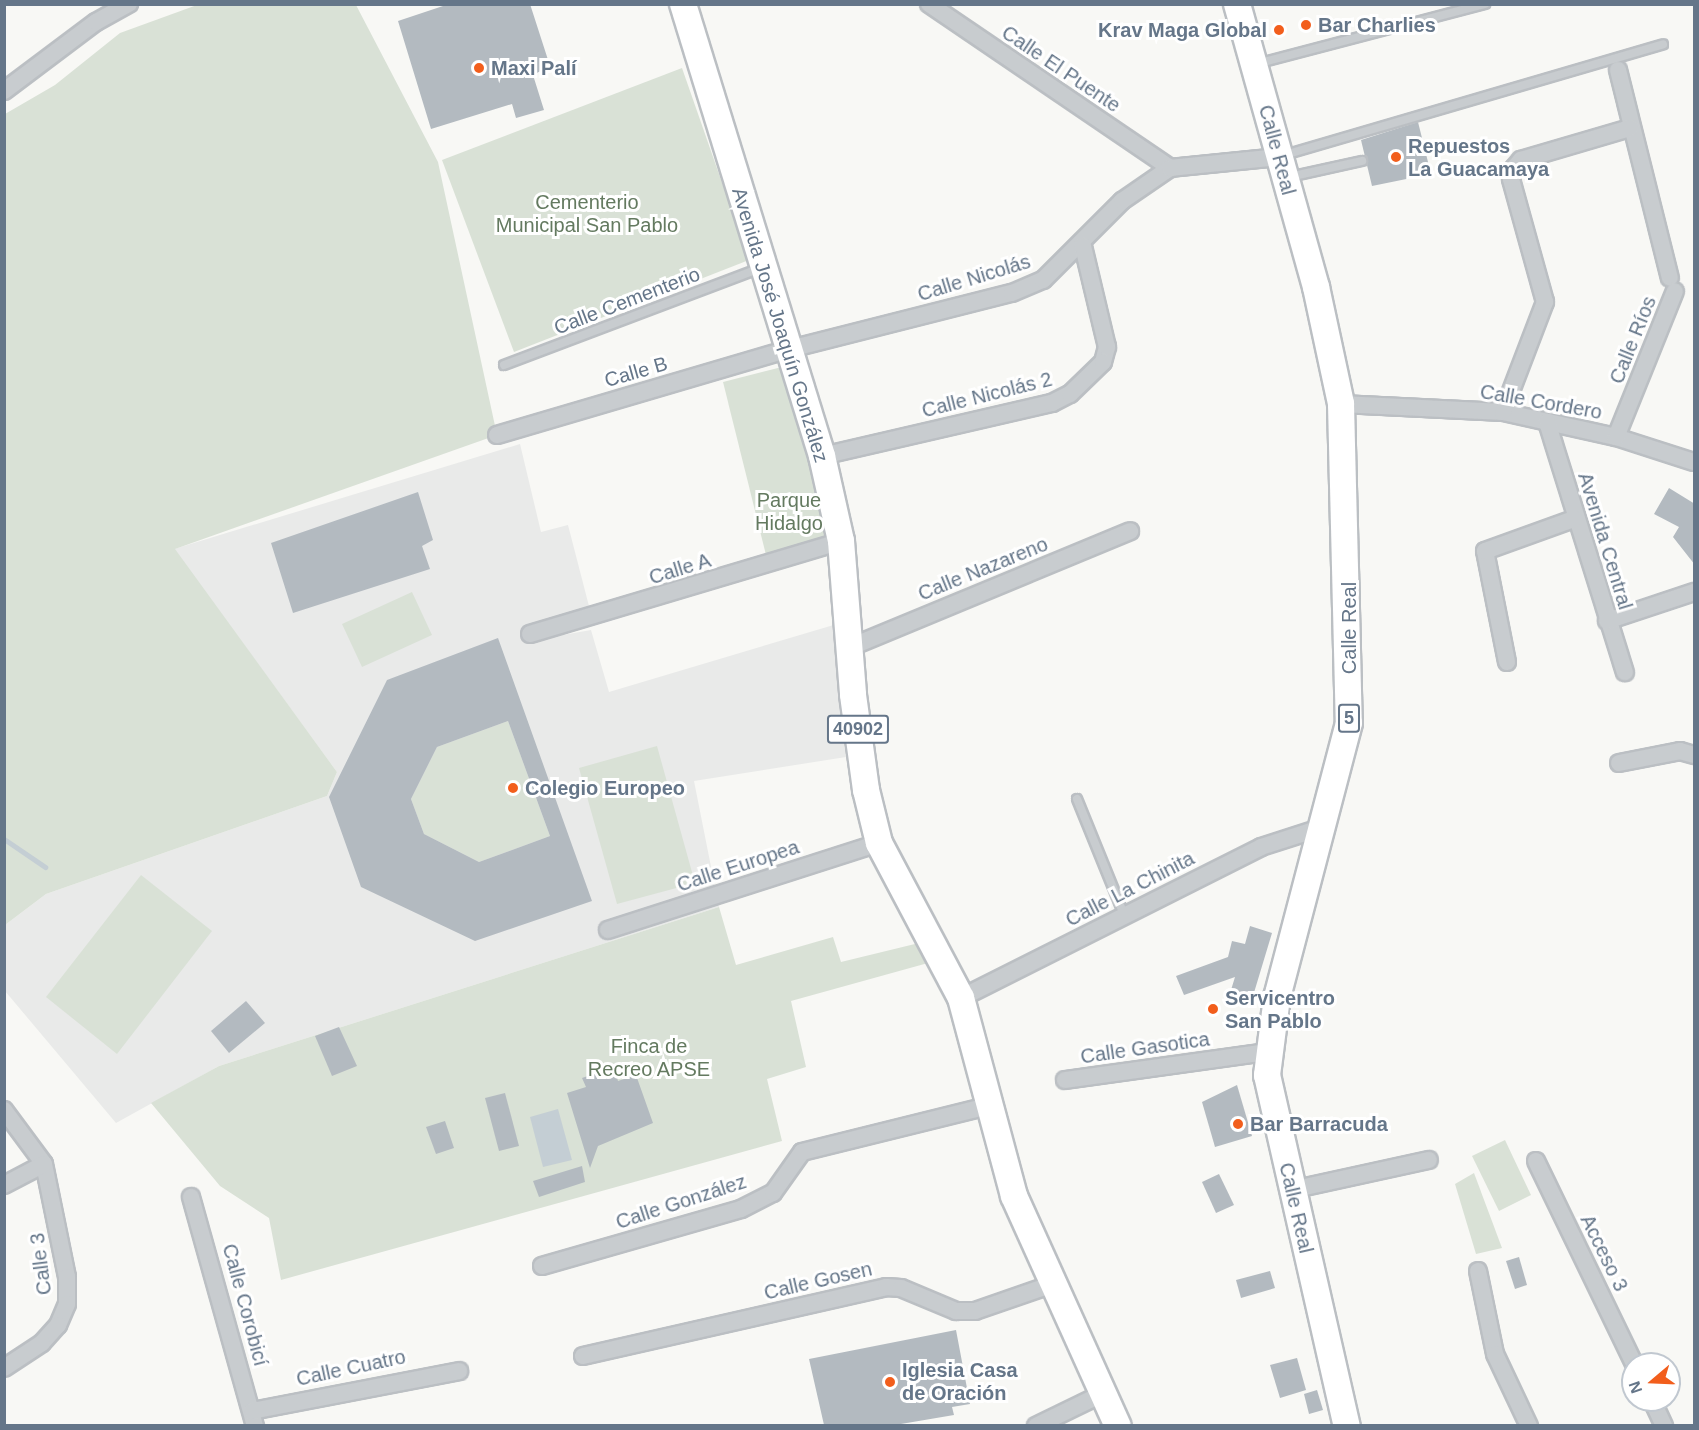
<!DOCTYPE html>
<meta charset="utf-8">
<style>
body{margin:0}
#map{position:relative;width:1699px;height:1430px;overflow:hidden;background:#f8f8f5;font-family:Arial,sans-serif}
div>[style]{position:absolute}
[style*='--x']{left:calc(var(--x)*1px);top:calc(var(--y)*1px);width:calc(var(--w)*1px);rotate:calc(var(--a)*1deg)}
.built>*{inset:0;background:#e9eae9}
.green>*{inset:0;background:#d9e1d6}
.water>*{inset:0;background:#c4ced4}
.stream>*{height:5px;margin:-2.5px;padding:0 2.5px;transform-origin:2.5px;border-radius:2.5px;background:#c4ced4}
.building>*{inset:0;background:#b3bac0}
.roads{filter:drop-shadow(2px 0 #bbbfc3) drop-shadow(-2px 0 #bbbfc3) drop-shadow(0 2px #bbbfc3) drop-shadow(0 -2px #bbbfc3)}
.service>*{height:8px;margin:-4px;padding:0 4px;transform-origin:4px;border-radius:4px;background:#c8cccf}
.minor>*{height:16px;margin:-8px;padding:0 8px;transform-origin:8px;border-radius:8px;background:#c8cccf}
.primary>*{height:26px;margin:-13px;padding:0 13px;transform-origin:13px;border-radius:13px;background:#fff}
.dots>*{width:16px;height:16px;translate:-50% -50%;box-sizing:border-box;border:3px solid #fff;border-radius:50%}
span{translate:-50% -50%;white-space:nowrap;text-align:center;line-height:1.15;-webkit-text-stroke:6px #fff;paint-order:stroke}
.shield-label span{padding:2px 4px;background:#fff;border:2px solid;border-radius:4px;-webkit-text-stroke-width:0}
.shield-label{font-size:18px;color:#657689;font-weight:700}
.poi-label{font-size:20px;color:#657689;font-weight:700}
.left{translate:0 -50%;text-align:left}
.right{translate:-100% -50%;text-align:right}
.street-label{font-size:20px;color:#657689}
.park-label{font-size:20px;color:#647a60}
.frame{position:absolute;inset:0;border:6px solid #657689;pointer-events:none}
.north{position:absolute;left:1621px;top:1352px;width:60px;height:60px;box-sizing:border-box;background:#fff;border:2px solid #c1c8d0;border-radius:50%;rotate:251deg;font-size:16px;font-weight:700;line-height:24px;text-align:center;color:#657689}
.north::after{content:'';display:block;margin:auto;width:21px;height:27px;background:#f25e1c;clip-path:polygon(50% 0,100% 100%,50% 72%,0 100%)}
</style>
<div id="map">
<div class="built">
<i style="clip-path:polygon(520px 444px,541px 532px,568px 525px,590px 610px,554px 619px,557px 636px,591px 630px,609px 692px,837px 624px,837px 690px,846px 757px,694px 781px,719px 907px,219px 1066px,116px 1123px,5px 991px,5px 925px,46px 894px,327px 796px,337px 772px,174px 549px)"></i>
</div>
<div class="green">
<i style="clip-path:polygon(197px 5px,356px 5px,438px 162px,497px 435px,175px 549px,337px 772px,327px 796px,46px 894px,5px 925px,5px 114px,55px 85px,120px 33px)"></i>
<i style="clip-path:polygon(682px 68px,749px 260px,514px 352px,442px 160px)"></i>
<i style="clip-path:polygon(782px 367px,829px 536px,766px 555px,723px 382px)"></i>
<i style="clip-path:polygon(412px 592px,432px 635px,362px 667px,342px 624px)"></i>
<i style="clip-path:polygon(508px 721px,550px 836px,479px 862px,424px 834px,411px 799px,437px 747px)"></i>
<i style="clip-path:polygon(657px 746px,695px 883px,617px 904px,579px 768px)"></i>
<i style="clip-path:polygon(141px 875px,212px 931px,117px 1054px,46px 997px)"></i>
<i style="clip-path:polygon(719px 907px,736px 965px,833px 937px,841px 962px,919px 943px,928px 963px,791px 1001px,806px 1067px,767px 1079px,782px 1141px,281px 1280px,269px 1218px,220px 1186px,151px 1103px,219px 1066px)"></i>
<i style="clip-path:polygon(1505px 1140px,1531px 1195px,1499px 1211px,1472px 1156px)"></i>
<i style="clip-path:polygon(1474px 1173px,1502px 1248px,1476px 1254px,1455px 1184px)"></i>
</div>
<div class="water">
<i style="clip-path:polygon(558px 1109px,572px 1160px,543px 1167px,530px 1117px)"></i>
</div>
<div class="stream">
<i style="--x:4;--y:839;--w:50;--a:34.3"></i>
</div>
<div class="building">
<i style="clip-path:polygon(449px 4px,530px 4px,550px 66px,533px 75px,544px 110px,516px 118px,512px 104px,431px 129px,398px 21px)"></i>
<i style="clip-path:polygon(1418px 122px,1431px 174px,1372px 186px,1361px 140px)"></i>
<i style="clip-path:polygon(1669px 488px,1695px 504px,1695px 565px,1673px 537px,1679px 527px,1654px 514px)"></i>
<i style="clip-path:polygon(418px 492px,433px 540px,422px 546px,430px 569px,293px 613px,271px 543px)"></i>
<i style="clip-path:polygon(evenodd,498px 638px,592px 901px,475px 941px,361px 887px,329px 797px,387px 680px,498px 638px,508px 721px,550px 836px,479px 862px,424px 834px,411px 799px,437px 747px,508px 721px)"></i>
<i style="clip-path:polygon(1250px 926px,1272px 933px,1253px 996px,1231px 990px,1235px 977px,1184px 995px,1176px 976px,1228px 957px,1232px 941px,1245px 944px)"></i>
<i style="clip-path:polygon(246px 1001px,265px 1023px,229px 1053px,211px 1031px)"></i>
<i style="clip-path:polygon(339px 1027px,357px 1066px,332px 1076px,315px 1036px)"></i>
<i style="clip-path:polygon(614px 1067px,618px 1081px,636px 1075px,653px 1123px,598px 1146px,590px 1168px,567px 1093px,586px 1087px,582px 1078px)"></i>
<i style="clip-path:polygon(1237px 1085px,1252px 1136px,1215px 1147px,1202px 1102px)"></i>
<i style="clip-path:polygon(505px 1093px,519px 1146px,499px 1151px,485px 1098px)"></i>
<i style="clip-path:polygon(445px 1121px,454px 1148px,436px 1154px,426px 1127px)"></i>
<i style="clip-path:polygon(582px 1166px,585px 1182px,539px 1197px,533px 1181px)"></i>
<i style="clip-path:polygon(1219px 1174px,1234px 1205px,1216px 1213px,1202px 1182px)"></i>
<i style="clip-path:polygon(1519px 1257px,1527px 1285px,1515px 1289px,1506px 1261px)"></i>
<i style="clip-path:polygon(1270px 1271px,1275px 1288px,1241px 1298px,1236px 1280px)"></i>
<i style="clip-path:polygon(956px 1330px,970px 1404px,952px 1407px,954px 1415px,895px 1425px,824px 1425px,809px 1359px)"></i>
<i style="clip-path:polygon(1297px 1358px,1306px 1390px,1280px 1398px,1270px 1365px)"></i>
<i style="clip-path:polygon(1317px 1390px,1323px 1410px,1309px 1414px,1304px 1394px)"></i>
</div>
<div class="roads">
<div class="service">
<i style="--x:1256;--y:64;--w:237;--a:-14.7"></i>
<i style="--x:1281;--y:156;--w:398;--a:-16.3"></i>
<i style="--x:1289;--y:177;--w:75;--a:-12.4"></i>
<i style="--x:504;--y:365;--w:275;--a:-20.7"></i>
<i style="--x:1077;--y:799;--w:125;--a:67.9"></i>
</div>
<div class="minor">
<i style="--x:929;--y:4;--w:292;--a:34.2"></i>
<i style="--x:1618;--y:70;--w:214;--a:76"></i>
<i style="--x:4;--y:91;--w:115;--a:-36.9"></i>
<i style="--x:96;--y:22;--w:38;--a:-29"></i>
<i style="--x:1341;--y:404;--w:162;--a:2.8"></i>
<i style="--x:1503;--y:412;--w:116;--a:12.5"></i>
<i style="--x:1616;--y:437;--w:82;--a:17.8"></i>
<i style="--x:1503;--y:412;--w:118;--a:-69.1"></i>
<i style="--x:1545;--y:302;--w:128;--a:-105.5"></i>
<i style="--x:1511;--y:179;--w:11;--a:-75"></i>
<i style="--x:1514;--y:168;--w:11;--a:-49"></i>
<i style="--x:1521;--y:160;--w:114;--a:-16.4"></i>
<i style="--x:1547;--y:422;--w:262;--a:72.7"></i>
<i style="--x:497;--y:435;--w:301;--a:-16.4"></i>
<i style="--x:786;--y:350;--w:233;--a:-14.2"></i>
<i style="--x:1012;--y:293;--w:34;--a:-23"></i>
<i style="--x:1043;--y:280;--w:112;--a:-45"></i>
<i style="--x:1122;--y:201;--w:58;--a:-34.5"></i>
<i style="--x:1170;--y:168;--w:109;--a:-5.8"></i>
<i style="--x:1616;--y:437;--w:157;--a:-68"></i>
<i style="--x:822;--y:456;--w:236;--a:-13"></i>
<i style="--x:1052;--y:403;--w:20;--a:-27"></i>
<i style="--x:1070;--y:394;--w:46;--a:-44.1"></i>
<i style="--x:1103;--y:362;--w:16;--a:-75"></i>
<i style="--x:1107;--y:347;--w:104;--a:-103.4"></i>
<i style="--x:1607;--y:621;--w:92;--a:-18.4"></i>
<i style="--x:530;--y:634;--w:325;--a:-16.6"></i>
<i style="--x:853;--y:646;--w:300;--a:-22.5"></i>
<i style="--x:1507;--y:662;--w:113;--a:-101.2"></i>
<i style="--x:1485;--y:551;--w:95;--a:-19.8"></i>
<i style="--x:1619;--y:763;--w:62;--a:-11.1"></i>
<i style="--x:1680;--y:751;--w:15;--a:16"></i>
<i style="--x:608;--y:930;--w:285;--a:-17.8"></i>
<i style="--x:961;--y:998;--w:336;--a:-26.7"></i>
<i style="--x:1261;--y:847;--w:65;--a:-17.9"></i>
<i style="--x:1065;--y:1080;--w:204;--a:-7.9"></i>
<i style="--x:4;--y:1110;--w:67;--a:53.5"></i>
<i style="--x:44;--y:1164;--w:115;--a:78.5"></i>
<i style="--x:67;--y:1277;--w:27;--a:90"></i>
<i style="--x:67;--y:1304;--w:23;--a:113"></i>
<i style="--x:58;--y:1325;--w:24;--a:132"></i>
<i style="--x:42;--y:1343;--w:45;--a:146.7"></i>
<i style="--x:1536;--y:1161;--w:225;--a:64.2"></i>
<i style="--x:4;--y:1185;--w:45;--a:-27.7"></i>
<i style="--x:1291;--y:1190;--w:141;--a:-12.3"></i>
<i style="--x:191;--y:1197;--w:238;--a:74.4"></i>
<i style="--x:542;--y:1266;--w:207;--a:-16"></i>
<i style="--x:741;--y:1209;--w:36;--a:-27"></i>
<i style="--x:773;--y:1193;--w:50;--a:-54.7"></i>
<i style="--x:802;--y:1152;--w:192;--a:-13.9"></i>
<i style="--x:1478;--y:1271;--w:85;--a:78.4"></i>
<i style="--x:1495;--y:1354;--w:80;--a:64.7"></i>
<i style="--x:583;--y:1356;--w:311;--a:-12.8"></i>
<i style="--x:886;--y:1287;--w:15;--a:4"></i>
<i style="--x:901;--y:1288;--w:60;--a:22.7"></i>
<i style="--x:956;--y:1311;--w:19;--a:0"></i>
<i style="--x:975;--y:1311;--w:86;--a:-19.1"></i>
<i style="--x:1652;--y:1400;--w:29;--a:65"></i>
<i style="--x:252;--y:1411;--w:211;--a:-10.9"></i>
<i style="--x:1036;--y:1426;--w:76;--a:-25.9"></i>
</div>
<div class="primary">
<i style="--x:683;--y:4;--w:473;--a:72.9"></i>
<i style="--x:822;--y:456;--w:87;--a:77.4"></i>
<i style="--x:841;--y:541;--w:154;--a:85.5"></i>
<i style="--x:853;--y:695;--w:96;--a:82.2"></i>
<i style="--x:866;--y:790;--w:55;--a:76.2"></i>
<i style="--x:879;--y:843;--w:175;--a:62.1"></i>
<i style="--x:961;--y:998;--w:205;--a:75"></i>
<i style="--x:1014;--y:1196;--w:252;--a:65.7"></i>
<i style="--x:1237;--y:4;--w:294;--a:74.4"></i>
<i style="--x:1316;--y:287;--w:120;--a:77.9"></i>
<i style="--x:1341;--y:404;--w:319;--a:88.6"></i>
<i style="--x:1349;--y:723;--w:283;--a:104.7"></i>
<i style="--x:1277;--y:997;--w:79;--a:97.3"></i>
<i style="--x:1267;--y:1075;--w:360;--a:77.2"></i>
</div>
</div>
<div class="dots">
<i style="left:1306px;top:25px;background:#f25e1c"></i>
<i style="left:1279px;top:30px;background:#f25e1c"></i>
<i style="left:479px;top:68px;background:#f25e1c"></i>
<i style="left:1396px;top:157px;background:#f25e1c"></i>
<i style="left:513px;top:788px;background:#f25e1c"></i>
<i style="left:1213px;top:1009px;background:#f25e1c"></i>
<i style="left:1238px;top:1124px;background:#f25e1c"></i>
<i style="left:890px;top:1382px;background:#f25e1c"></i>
</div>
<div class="shield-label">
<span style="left:1349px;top:718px">5</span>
<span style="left:858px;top:729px">40902</span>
</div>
<div class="poi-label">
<span class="left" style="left:1318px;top:25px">Bar Charlies</span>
<span class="right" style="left:1267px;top:30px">Krav Maga Global</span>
<span class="left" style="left:491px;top:68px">Maxi Palí</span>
<span class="left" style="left:1408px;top:158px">Repuestos<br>La Guacamaya</span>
<span class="left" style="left:525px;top:788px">Colegio Europeo</span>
<span class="left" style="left:1225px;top:1010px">Servicentro<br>San Pablo</span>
<span class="left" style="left:1250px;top:1124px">Bar Barracuda</span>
<span class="left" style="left:902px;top:1382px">Iglesia Casa<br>de Oración</span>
</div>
<div class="street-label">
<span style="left:1061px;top:69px;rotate:34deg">Calle El Puente</span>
<span style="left:1277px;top:150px;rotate:75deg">Calle Real</span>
<span style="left:974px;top:278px;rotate:-17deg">Calle Nicolás</span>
<span style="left:627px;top:301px;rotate:-21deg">Calle Cementerio</span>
<span style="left:780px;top:325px;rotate:73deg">Avenida José Joaquín González</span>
<span style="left:1633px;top:340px;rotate:-68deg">Calle Ríos</span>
<span style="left:636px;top:372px;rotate:-16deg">Calle B</span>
<span style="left:987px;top:395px;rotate:-14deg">Calle Nicolás 2</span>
<span style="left:1541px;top:402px;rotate:10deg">Calle Cordero</span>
<span style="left:1605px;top:541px;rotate:73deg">Avenida Central</span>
<span style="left:680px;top:569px;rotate:-17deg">Calle A</span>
<span style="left:983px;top:569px;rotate:-22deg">Calle Nazareno</span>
<span style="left:1349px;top:628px;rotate:-90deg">Calle Real</span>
<span style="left:738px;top:866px;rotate:-18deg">Calle Europea</span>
<span style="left:1130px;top:889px;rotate:-27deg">Calle La Chinita</span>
<span style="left:1145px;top:1048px;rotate:-8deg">Calle Gasotica</span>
<span style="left:681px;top:1202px;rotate:-18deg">Calle González</span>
<span style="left:1296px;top:1208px;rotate:77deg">Calle Real</span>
<span style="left:1604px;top:1253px;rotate:64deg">Acceso 3</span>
<span style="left:41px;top:1264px;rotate:-97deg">Calle 3</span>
<span style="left:818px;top:1281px;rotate:-13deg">Calle Gosen</span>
<span style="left:245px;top:1305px;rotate:75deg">Calle Corobicí</span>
<span style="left:351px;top:1368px;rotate:-12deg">Calle Cuatro</span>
</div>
<div class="park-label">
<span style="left:587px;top:214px">Cementerio<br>Municipal San Pablo</span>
<span style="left:789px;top:512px">Parque<br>Hidalgo</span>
<span style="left:649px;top:1058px">Finca de<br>Recreo APSE</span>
</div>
<div class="frame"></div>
<div class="north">N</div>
</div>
